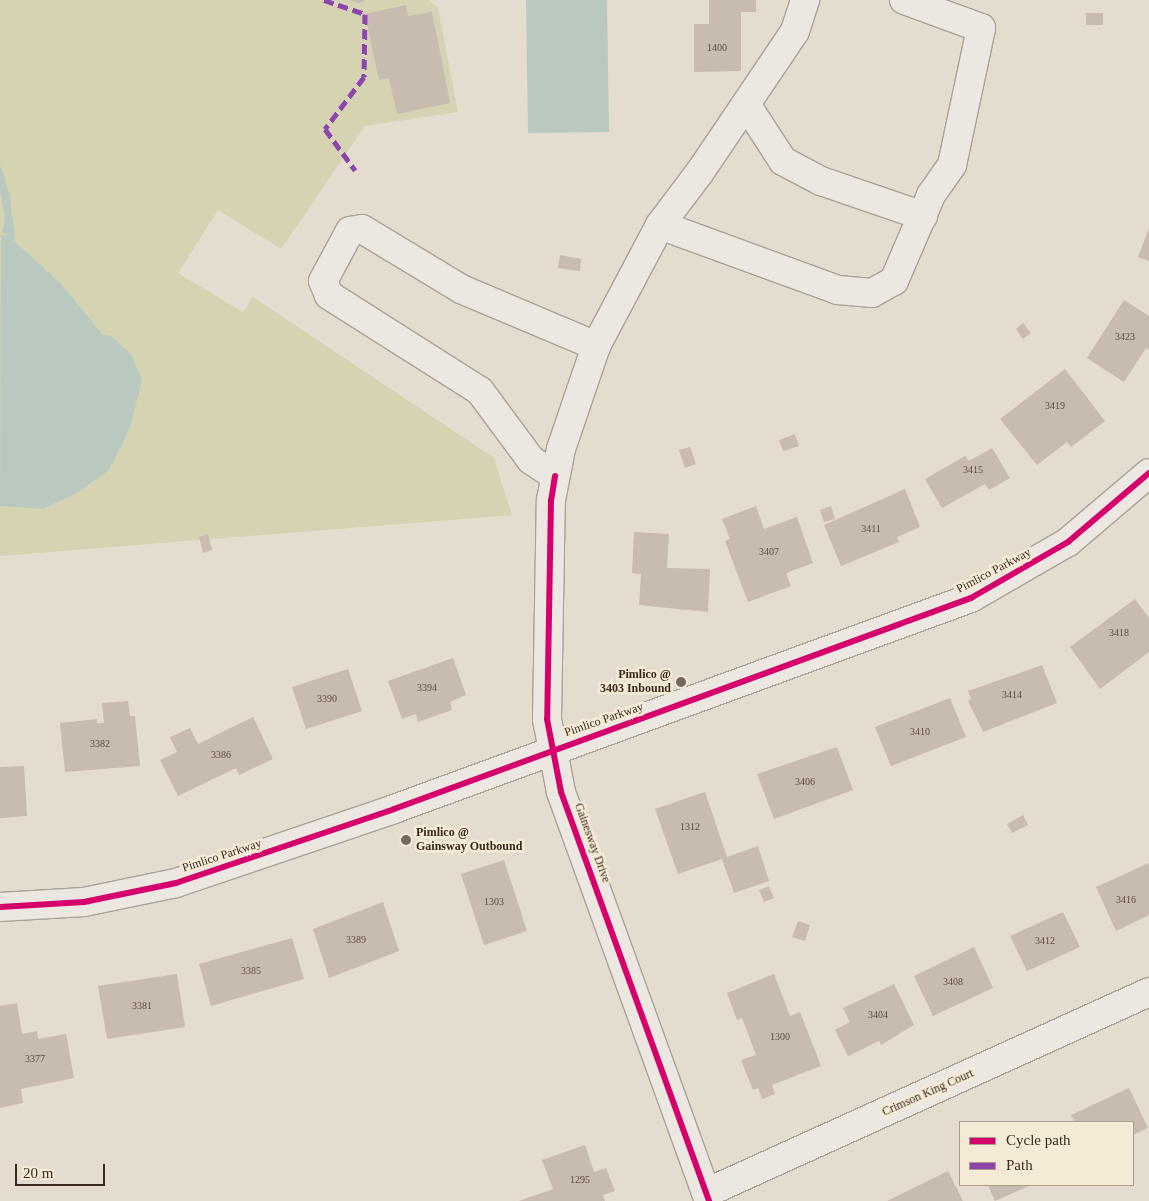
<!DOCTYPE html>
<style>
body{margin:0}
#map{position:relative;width:1149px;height:1201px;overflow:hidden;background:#e4dccf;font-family:"Times New Roman",serif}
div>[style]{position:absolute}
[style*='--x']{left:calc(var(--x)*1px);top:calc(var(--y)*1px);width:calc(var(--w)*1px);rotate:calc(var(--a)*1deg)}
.green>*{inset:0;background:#d5d3b2}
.water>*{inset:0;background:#bac9bf}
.stream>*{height:9px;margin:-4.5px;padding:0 4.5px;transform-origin:4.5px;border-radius:4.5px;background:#bac9bf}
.building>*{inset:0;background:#c8bbb0}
.roads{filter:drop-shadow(1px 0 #aaa197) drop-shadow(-1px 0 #aaa197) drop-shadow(0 1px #aaa197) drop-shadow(0 -1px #aaa197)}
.minor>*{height:28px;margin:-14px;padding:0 14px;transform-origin:14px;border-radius:14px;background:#ece8e1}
.quiet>*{height:5px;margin-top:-2.5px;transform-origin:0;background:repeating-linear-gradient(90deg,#8e44ad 0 10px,transparent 0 15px)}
.cycleway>*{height:6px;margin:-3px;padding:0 3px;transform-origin:3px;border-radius:3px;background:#d6006c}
.dots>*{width:14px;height:14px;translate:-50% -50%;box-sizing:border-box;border:2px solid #f5ead6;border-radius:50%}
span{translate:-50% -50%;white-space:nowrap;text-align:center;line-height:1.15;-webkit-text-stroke:5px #f5ead6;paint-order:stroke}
.number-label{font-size:10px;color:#5d4e44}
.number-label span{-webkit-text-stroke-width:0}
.street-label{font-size:12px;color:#392a20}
.poi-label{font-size:12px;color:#392a20;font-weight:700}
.right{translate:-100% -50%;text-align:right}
.left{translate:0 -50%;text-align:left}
.legend{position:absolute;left:959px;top:1121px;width:175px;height:65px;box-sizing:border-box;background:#f5ead6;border:1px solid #aa9d8d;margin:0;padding:6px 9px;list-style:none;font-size:15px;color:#392a20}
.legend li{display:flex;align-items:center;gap:10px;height:25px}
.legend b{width:25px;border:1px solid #aa9d8d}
.scale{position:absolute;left:15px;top:1164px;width:90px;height:22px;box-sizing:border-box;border:2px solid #392a20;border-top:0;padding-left:6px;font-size:15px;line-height:18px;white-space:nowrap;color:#392a20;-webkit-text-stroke:4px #f5ead6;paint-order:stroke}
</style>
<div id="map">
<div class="green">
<i style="clip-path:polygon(0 0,429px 0,438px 8px,458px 112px,365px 126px,281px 249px,218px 210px,178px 273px,243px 312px,253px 297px,494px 458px,512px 515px,0 556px)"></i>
</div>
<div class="water">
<i style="clip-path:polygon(526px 0,607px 0,609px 132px,528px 133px)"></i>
<i style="clip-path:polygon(0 163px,10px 196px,12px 219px,8px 235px,2px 233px,5px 220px,0 189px)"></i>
<i style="clip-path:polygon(1px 235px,10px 237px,61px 284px,103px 335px,111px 336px,131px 354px,142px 380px,129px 430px,109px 470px,78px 492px,43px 509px,0 506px)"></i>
</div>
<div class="stream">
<i style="--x:8;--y:220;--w:17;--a:83"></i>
</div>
<div class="building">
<i style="clip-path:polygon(349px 0,364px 0,360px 3px)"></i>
<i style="clip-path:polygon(709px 0,756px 0,756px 12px,741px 12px,741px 71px,694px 72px,694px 24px,709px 24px)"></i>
<i style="clip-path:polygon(406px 5px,408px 16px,432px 12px,450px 103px,397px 114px,389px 78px,379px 80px,365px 14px)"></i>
<i style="clip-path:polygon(1086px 13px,1103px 13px,1103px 25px,1086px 25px)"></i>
<i style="clip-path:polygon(1149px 228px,1149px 261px,1138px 257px)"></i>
<i style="clip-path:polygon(560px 255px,581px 259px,580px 271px,558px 268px)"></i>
<i style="clip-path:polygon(1124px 300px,1149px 316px,1149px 350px,1146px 348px,1124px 382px,1087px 358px)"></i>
<i style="clip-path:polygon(1023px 323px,1031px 333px,1023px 339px,1016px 329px)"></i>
<i style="clip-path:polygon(1065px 369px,1105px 421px,1071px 447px,1067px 442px,1037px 465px,1000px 419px)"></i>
<i style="clip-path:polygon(795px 434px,799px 446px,783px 451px,779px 440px)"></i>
<i style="clip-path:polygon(690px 447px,696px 464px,685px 468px,679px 450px)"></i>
<i style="clip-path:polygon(992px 448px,1010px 478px,989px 490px,985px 484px,942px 508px,925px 479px,965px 456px,969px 461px)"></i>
<i style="clip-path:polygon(905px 489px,920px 527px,897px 537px,899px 542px,841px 566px,824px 525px)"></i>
<i style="clip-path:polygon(756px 506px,764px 529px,797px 517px,813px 563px,786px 573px,791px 586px,748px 602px,725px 541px,730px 539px,722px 519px)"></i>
<i style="clip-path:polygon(831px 506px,835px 519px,824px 522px,820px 510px)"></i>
<i style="clip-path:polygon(634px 532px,669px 534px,667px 568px,710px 569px,708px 612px,639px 605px,641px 574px,632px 573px)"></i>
<i style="clip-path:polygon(208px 534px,212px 550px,203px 553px,199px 537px)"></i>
<i style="clip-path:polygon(1135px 599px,1149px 618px,1149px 652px,1100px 689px,1070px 647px)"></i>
<i style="clip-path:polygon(453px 658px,466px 695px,450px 702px,452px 710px,418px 722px,416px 714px,402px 719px,388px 681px)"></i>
<i style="clip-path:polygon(1042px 665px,1057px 703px,983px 732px,968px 701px,971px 699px,968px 691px)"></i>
<i style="clip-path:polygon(348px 669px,362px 711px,306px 729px,292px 687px)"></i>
<i style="clip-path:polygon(950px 698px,966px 737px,891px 766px,875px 727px)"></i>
<i style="clip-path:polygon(128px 701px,130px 716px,135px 716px,140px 766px,65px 772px,60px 723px,97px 719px,97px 723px,104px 723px,102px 703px)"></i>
<i style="clip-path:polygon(253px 717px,273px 759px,239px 775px,236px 768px,178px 796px,160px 760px,177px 752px,170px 737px,190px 728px,198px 744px)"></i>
<i style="clip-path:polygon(837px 747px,853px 790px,774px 819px,757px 774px)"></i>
<i style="clip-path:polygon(24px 766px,27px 816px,0 818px,0 767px)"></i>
<i style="clip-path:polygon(705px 792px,727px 857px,758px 846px,769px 881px,734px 893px,722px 859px,678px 874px,655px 809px)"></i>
<i style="clip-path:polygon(1023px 815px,1028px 825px,1012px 833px,1007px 824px)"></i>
<i style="clip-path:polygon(504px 860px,527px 931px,484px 945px,461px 874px)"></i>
<i style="clip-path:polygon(1149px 863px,1149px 915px,1116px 931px,1096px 887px)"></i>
<i style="clip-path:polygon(769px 886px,774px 898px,764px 902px,759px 890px)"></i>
<i style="clip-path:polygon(383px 902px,399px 951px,329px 978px,313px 929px)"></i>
<i style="clip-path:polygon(1063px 912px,1080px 947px,1027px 971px,1010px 936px)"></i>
<i style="clip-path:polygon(798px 921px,810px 925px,805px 941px,792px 937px)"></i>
<i style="clip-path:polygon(292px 938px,304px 979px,211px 1006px,199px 964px)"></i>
<i style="clip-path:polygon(974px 947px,993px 988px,933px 1016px,914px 976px)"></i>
<i style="clip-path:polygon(177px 974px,185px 1027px,107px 1039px,98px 986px)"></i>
<i style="clip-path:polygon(774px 974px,790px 1016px,800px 1012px,821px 1066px,772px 1085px,775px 1094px,762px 1099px,758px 1088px,753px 1090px,741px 1060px,756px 1055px,742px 1018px,737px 1020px,727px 993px)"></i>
<i style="clip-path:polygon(894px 984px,914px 1025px,881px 1045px,879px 1041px,848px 1056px,835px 1030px,850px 1022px,843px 1008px)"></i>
<i style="clip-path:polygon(17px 1003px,22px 1034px,37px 1031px,38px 1039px,66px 1034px,74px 1078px,21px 1089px,23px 1103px,0 1108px,0 1006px)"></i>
<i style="clip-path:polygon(1129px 1088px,1148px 1128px,1133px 1135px,1133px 1122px,1075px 1122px,1071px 1115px)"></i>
<i style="clip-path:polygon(585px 1145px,594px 1172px,606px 1168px,615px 1191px,603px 1195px,605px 1201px,519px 1201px,553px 1189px,542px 1160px)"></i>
<i style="clip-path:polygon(948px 1171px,963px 1201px,887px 1201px)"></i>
<i style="clip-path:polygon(988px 1185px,1031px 1185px,995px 1201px)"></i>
</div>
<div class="roads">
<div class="minor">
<i style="--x:746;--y:104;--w:68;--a:57"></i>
<i style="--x:783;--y:161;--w:43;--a:27.8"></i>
<i style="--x:821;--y:181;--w:108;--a:18.9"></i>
<i style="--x:660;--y:225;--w:189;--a:20.1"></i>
<i style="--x:838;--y:290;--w:34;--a:5"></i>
<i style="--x:872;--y:293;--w:25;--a:-29"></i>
<i style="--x:894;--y:281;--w:94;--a:-66.7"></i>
<i style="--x:931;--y:195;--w:37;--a:-55"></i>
<i style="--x:952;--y:165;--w:140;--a:-78"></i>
<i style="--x:981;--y:28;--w:82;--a:-160"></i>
<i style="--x:555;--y:476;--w:29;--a:-146"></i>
<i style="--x:531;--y:460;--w:86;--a:-126.5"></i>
<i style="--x:480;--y:391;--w:179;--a:-147.6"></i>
<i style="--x:329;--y:295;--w:15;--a:-113"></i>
<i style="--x:323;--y:281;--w:57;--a:-61.6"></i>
<i style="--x:350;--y:231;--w:12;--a:-9"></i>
<i style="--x:362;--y:229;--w:116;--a:31.2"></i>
<i style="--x:461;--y:289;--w:147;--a:22.9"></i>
<i style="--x:0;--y:907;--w:84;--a:-3.4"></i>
<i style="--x:84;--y:902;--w:94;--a:-11.7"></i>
<i style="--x:176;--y:883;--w:230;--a:-18.7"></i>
<i style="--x:394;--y:809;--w:614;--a:-20.09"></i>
<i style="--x:971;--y:598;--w:112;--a:-30"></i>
<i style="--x:1068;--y:542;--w:106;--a:-40.4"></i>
<i style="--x:706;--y:1193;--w:486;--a:-24.4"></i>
<i style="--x:709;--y:1201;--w:435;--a:-109.9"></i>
<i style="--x:561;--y:792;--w:74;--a:-100.9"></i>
<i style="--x:547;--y:719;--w:219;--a:-89"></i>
<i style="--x:551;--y:500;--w:52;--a:-78.9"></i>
<i style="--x:561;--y:449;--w:109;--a:-71.2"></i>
<i style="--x:596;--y:346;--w:137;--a:-62.1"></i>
<i style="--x:660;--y:225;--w:66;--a:-53"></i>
<i style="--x:700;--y:172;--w:170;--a:-56"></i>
<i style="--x:795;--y:31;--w:33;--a:-72"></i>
</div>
</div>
<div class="quiet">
<i style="--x:324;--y:0;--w:43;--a:18.9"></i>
<i style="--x:365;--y:14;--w:63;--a:90.9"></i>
<i style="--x:364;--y:77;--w:65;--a:126.9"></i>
<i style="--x:325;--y:129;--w:51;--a:53.8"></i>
</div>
<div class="cycleway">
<i style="--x:555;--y:476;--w:24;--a:99"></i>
<i style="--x:551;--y:500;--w:219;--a:91"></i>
<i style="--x:547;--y:719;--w:74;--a:79.1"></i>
<i style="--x:561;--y:792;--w:435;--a:70.1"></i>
<i style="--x:0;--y:907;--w:84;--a:-3.4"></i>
<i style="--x:84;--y:902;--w:94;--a:-11.7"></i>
<i style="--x:176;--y:883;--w:230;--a:-18.7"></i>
<i style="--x:394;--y:809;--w:614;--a:-20.09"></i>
<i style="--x:971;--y:598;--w:112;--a:-30"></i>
<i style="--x:1068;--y:542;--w:106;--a:-40.4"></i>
</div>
<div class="dots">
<i style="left:681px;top:682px;background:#75685d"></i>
<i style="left:406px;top:840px;background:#75685d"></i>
</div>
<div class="number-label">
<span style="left:717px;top:48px">1400</span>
<span style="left:1125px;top:337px">3423</span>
<span style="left:1055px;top:406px">3419</span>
<span style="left:973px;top:470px">3415</span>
<span style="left:871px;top:529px">3411</span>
<span style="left:769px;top:552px">3407</span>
<span style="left:1119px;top:633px">3418</span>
<span style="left:427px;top:688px">3394</span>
<span style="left:1012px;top:695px">3414</span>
<span style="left:327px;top:699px">3390</span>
<span style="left:920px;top:732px">3410</span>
<span style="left:100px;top:744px">3382</span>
<span style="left:221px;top:755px">3386</span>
<span style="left:805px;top:782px">3406</span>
<span style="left:690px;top:827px">1312</span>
<span style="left:1126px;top:900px">3416</span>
<span style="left:494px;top:902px">1303</span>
<span style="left:356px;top:940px">3389</span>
<span style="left:1045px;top:941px">3412</span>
<span style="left:251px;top:971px">3385</span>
<span style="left:953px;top:982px">3408</span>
<span style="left:142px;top:1006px">3381</span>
<span style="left:878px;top:1015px">3404</span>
<span style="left:780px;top:1037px">1300</span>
<span style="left:35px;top:1059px">3377</span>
<span style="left:580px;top:1180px">1295</span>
</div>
<div class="street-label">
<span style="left:994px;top:571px;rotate:-28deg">Pimlico Parkway</span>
<span style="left:604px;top:720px;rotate:-19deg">Pimlico Parkway</span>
<span style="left:592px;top:843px;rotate:70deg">Gainesway Drive</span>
<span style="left:222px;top:856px;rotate:-18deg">Pimlico Parkway</span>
<span style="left:928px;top:1093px;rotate:-24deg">Crimson King Court</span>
</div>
<div class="poi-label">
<span class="right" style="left:671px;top:682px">Pimlico @<br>3403 Inbound</span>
<span class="left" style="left:416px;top:840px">Pimlico @<br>Gainsway Outbound</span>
</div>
<ul class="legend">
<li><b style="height:6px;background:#d6006c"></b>Cycle path</li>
<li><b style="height:6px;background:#8e44ad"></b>Path</li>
</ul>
<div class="scale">20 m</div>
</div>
